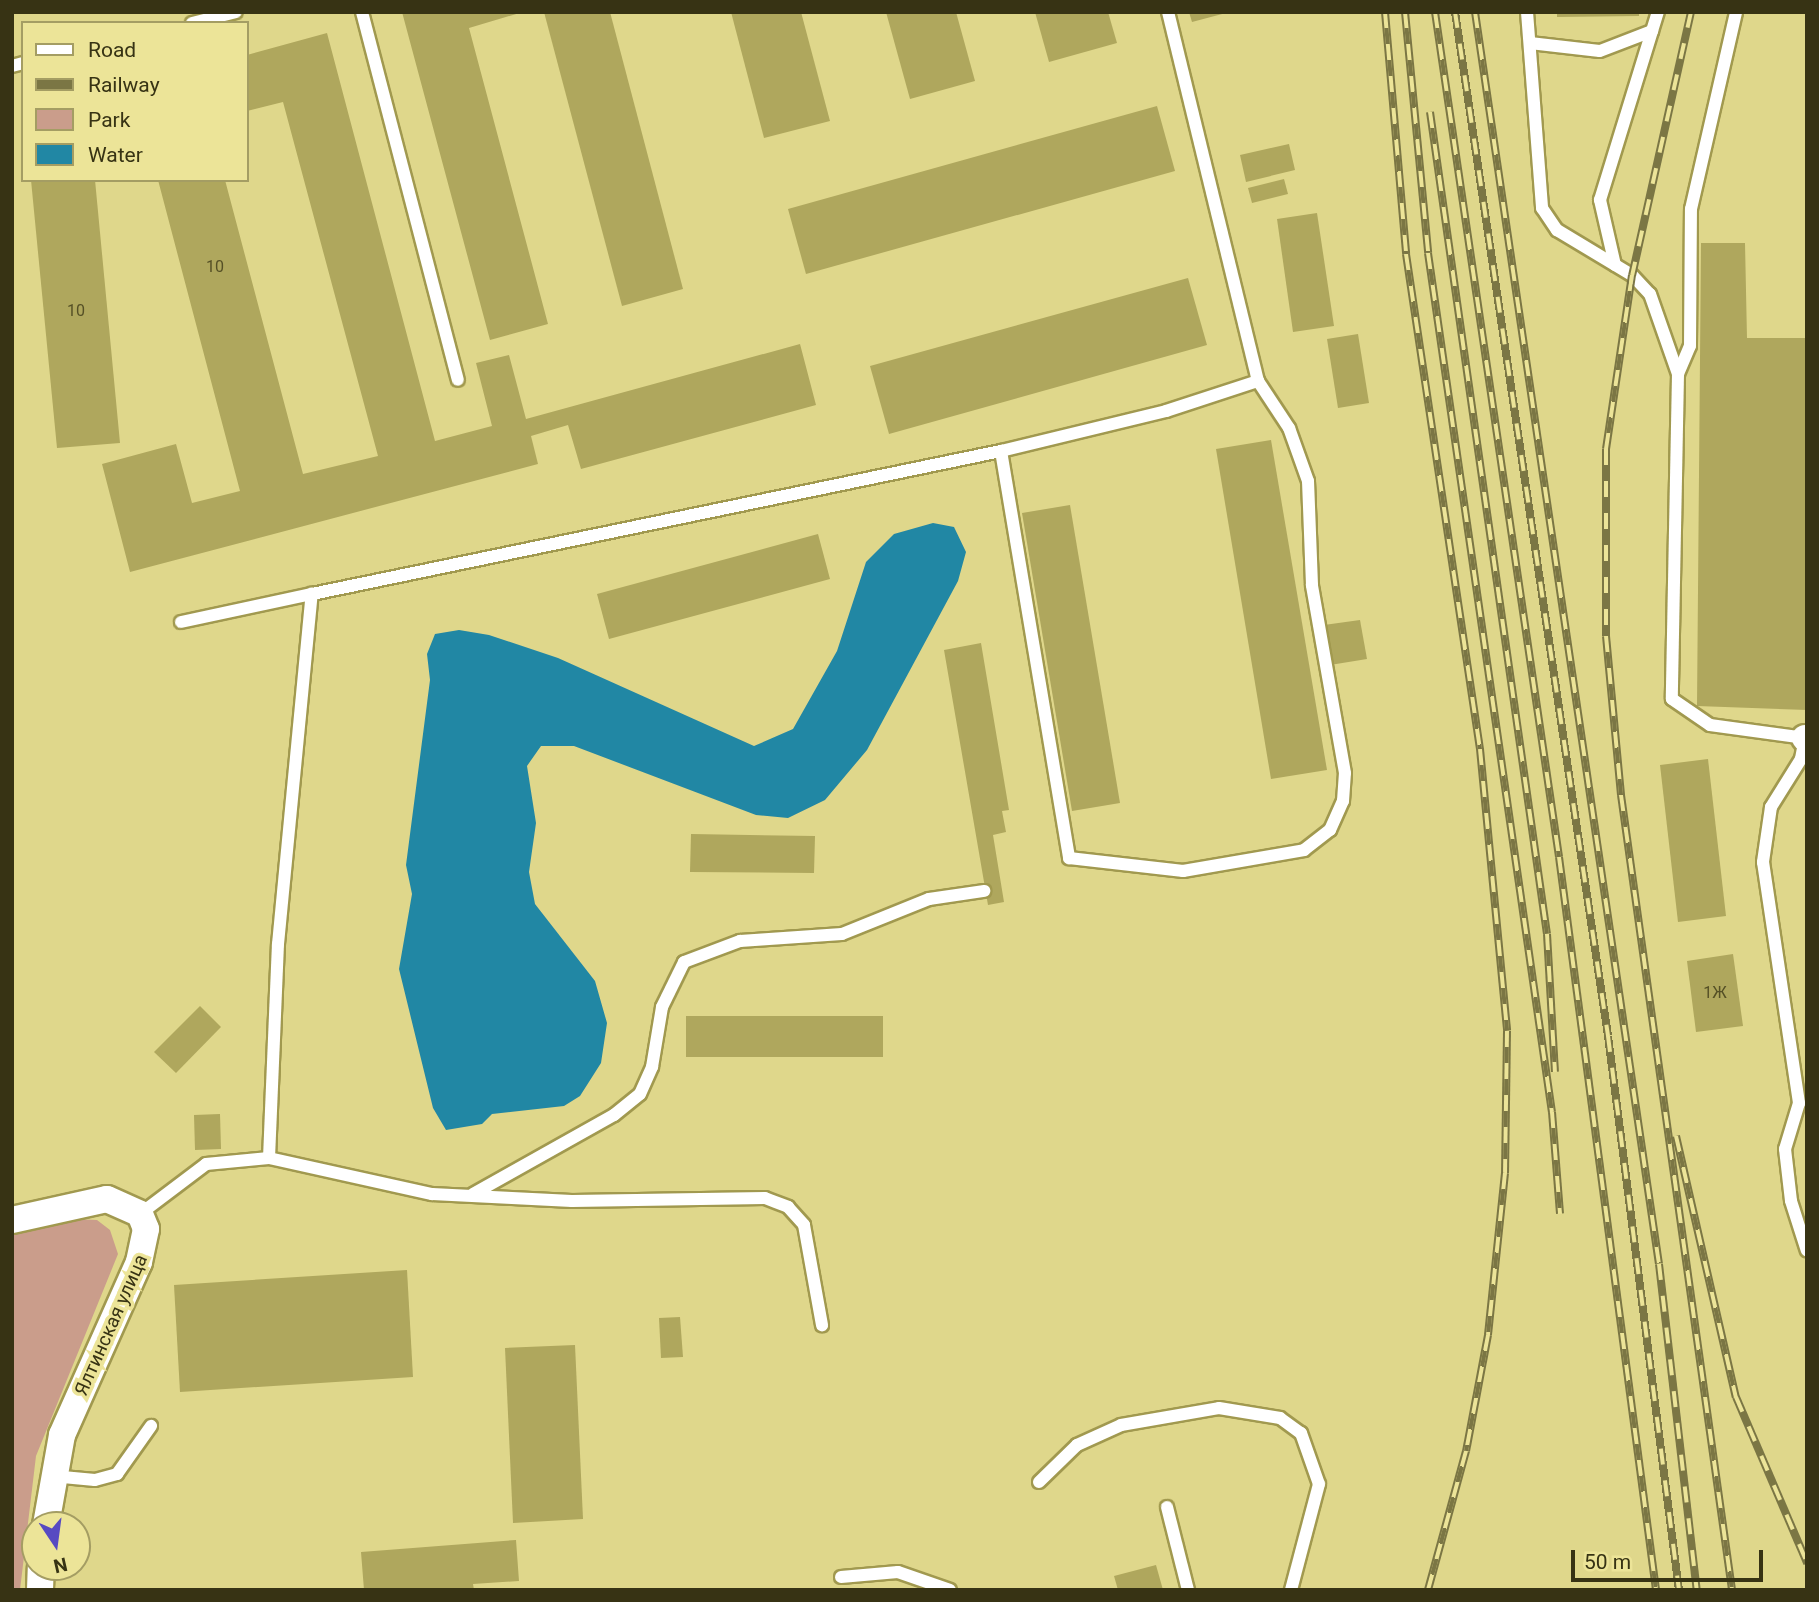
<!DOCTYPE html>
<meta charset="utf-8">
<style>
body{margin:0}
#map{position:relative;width:1819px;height:1602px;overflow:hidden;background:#dfd78b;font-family:Roboto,sans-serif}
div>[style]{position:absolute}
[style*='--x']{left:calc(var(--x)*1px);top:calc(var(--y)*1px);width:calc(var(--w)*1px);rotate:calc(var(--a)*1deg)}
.green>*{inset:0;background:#ca9d8b}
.water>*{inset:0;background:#2187a4}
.building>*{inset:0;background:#afa75d}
.roads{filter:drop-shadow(2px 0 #a1994f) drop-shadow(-2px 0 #a1994f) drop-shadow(0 2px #a1994f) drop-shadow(0 -2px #a1994f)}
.service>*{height:12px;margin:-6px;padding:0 6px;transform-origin:6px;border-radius:6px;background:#fff}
.minor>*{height:26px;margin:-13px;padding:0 13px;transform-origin:13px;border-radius:13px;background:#fff}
.rail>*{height:8px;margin-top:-4px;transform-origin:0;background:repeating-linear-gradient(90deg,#ece498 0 16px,#7b7644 0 32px);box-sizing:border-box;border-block:2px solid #7b7644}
span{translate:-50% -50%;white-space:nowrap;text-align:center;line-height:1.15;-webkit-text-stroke:7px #ece498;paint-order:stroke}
.number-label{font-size:16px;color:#555026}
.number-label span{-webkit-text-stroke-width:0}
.street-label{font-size:19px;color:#373314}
.frame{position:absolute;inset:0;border:14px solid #373314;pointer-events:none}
.legend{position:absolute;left:21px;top:21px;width:228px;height:161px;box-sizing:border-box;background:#ece498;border:2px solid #a49d63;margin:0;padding:9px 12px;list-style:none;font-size:21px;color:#373314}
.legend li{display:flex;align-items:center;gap:14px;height:35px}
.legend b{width:35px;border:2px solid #a49d63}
.north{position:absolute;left:21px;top:1511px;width:70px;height:70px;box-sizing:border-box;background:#ece498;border:2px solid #a49d63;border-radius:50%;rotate:167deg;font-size:19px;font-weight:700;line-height:28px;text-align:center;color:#373314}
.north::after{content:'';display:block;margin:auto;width:24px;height:32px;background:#574ac2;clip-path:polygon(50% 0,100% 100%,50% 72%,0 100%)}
.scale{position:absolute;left:1571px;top:1550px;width:192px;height:32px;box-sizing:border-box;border:4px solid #373314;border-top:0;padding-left:9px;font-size:21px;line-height:24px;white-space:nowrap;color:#373314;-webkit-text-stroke:5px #ece498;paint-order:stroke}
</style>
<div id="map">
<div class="green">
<i style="clip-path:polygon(73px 1219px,97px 1220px,110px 1230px,118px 1254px,36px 1456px,20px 1590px,12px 1590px,12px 1233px)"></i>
</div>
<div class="water">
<i style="clip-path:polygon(933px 523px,954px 527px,966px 552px,958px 581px,867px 750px,825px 800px,788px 818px,756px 815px,574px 746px,541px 746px,527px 766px,536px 823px,529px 872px,535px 904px,595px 981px,607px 1023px,601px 1063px,580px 1096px,564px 1106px,492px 1114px,482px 1124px,446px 1130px,433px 1108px,399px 969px,412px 894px,406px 865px,430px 680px,427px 654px,435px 634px,459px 630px,489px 635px,558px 658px,754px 746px,793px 729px,837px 651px,866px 562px,894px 534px)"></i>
</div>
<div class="building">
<i style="clip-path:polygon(402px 12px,523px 12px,469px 28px,548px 324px,490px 340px)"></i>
<i style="clip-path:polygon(544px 12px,610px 12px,683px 289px,622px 306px)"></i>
<i style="clip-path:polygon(731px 12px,801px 12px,830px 121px,764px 138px)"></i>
<i style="clip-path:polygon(886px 12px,956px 12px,975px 81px,910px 99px)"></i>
<i style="clip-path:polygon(1035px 12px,1108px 12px,1117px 43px,1049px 62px)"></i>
<i style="clip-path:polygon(1189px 12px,1226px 12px,1226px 13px,1192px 22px)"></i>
<i style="clip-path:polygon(1557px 12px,1639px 12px,1639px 16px,1557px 17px)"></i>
<i style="clip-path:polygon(327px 33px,435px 441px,492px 426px,476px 363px,509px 355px,526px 419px,800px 344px,816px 405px,581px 469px,568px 425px,531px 436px,538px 464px,130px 572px,102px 464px,176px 444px,192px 503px,240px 491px,158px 180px,225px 180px,303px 474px,378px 456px,283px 102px,247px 111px,247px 55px)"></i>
<i style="clip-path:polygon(1157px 106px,1175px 171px,806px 274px,788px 209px)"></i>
<i style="clip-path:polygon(1289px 144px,1295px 170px,1246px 182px,1240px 155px)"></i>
<i style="clip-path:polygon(1284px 179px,1288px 194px,1252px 203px,1248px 188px)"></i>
<i style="clip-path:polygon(31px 180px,95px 180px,120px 443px,57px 448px)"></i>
<i style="clip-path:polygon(1317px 213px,1334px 326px,1293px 332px,1277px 219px)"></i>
<i style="clip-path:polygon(1701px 243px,1745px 243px,1747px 338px,1807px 338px,1807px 710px,1697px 706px)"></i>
<i style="clip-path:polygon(1188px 278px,1207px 345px,889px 434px,870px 366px)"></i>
<i style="clip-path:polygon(1358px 334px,1369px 403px,1338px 408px,1327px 339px)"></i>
<i style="clip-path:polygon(1271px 440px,1327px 770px,1271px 779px,1216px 449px)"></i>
<i style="clip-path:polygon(1070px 505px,1120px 803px,1072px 811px,1022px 513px)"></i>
<i style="clip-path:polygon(818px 534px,830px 579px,609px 639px,597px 594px)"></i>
<i style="clip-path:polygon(1360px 620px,1367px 659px,1330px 665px,1324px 625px)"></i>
<i style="clip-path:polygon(981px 643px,1009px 810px,1002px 811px,1006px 832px,993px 835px,1004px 902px,988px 905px,944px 650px)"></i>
<i style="clip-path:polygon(1708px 759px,1726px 916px,1678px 922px,1660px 765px)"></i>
<i style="clip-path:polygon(691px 834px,815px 836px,814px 873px,690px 872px)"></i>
<i style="clip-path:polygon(1733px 954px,1743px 1026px,1696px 1032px,1687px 961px)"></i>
<i style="clip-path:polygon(200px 1006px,221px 1027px,176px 1073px,154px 1052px)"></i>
<i style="clip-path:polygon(686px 1016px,883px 1016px,883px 1057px,686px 1057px)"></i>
<i style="clip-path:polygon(220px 1114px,221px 1149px,195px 1150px,194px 1115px)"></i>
<i style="clip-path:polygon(407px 1270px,413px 1377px,180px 1392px,174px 1285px)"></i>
<i style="clip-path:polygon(680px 1317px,683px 1357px,661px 1358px,659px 1318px)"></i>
<i style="clip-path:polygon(575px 1345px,583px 1519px,513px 1523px,505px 1348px)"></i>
<i style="clip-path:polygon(516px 1540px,519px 1581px,473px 1584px,474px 1590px,364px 1590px,361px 1552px)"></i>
<i style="clip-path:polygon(1156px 1565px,1163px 1590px,1118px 1590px,1114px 1576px)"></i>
</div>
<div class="roads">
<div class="service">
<i style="--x:362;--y:12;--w:380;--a:75.4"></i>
<i style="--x:1527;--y:12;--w:197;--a:85.6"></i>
<i style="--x:1542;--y:208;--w:27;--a:56"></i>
<i style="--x:1557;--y:230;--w:87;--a:31"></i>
<i style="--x:1632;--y:275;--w:26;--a:47"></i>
<i style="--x:1650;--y:294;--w:85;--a:70.7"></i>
<i style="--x:1678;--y:374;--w:325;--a:91.1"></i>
<i style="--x:1672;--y:699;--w:46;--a:34.4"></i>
<i style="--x:1710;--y:725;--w:96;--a:7.8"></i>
<i style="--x:1805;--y:738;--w:21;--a:101"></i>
<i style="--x:1801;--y:759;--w:57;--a:122"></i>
<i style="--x:1771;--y:807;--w:56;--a:98.3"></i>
<i style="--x:1763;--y:862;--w:244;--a:81.5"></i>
<i style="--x:1799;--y:1103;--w:48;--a:106.9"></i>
<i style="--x:1785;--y:1149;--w:52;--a:83.4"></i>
<i style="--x:1791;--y:1201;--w:52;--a:72.3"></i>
<i style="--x:192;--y:23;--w:45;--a:-14"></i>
<i style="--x:1530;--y:43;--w:70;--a:6.5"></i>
<i style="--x:1600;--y:51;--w:56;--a:-21"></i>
<i style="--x:12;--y:66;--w:11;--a:-15"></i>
<i style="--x:1615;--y:265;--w:67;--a:-103"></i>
<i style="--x:1600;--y:200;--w:197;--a:-72.9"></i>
<i style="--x:1678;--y:374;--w:30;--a:-67"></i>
<i style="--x:1690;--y:346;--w:137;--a:-89.6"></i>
<i style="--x:1691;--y:209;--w:202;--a:-77.1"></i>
<i style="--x:1001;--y:451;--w:413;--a:80.5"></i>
<i style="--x:1069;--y:858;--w:115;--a:6.5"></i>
<i style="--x:1183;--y:871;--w:123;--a:-9.8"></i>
<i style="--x:1304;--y:850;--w:33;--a:-38"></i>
<i style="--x:1330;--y:830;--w:32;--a:-66"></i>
<i style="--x:1343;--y:801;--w:28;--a:-86"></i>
<i style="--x:1345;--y:773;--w:191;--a:-100"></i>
<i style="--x:1312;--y:585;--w:104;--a:-92.2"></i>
<i style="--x:1308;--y:481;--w:56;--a:-109.7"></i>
<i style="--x:1289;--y:428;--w:56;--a:-123.4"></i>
<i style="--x:181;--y:622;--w:134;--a:-12.1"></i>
<i style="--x:269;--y:1158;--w:167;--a:12.5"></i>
<i style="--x:432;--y:1194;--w:140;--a:2.9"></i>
<i style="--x:572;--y:1201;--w:193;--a:-0.9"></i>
<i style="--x:765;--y:1198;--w:25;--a:21"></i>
<i style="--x:788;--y:1207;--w:24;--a:48"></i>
<i style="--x:804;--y:1225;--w:102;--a:79.8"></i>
<i style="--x:473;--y:1194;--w:162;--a:-29.3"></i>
<i style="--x:614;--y:1115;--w:33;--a:-39"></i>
<i style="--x:640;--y:1094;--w:30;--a:-66"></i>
<i style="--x:652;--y:1067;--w:61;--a:-80.5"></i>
<i style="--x:662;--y:1007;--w:50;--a:-63.9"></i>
<i style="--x:684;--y:962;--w:60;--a:-20.6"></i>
<i style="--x:740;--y:941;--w:102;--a:-3.9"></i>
<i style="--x:842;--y:934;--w:94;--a:-21.9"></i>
<i style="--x:929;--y:899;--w:56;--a:-8.3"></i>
<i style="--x:140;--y:1214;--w:83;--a:-37.1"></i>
<i style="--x:206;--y:1164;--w:63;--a:-5.4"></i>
<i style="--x:269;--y:1158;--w:214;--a:-87.6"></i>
<i style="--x:278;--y:944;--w:352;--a:-84.5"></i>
<i style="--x:312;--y:594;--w:704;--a:-11.73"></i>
<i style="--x:1001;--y:451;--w:170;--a:-13.6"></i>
<i style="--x:1166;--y:411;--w:97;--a:-18.1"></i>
<i style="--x:1258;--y:381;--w:380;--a:-103.7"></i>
<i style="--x:52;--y:1476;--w:43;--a:5.3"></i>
<i style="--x:95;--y:1480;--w:23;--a:-15"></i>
<i style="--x:117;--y:1474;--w:59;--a:-54.7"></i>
<i style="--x:1039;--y:1482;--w:53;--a:-44.2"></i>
<i style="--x:1077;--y:1445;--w:48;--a:-24.4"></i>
<i style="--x:1121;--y:1425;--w:99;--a:-9.8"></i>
<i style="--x:1219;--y:1408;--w:62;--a:9.3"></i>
<i style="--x:1280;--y:1418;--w:26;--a:36"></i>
<i style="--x:1301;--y:1433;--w:54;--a:70.6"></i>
<i style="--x:1319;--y:1484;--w:110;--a:104.8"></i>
<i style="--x:1167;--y:1507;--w:86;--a:75.8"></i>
<i style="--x:841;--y:1577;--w:57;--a:-5"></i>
<i style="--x:898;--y:1572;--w:55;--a:19.1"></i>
</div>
<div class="minor">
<i style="--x:1805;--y:738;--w:2;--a:0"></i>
<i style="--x:12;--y:1220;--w:97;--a:-12.5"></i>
<i style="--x:107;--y:1199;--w:36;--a:24"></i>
<i style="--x:140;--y:1214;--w:16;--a:68"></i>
<i style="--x:146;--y:1229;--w:34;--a:102"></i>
<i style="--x:139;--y:1262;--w:189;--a:114"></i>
<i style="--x:62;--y:1435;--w:91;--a:100.1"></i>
<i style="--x:40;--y:1590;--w:23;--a:-88"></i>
</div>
</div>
<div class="rail">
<i style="--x:1385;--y:12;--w:243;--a:85"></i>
<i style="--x:1406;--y:254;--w:501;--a:81.5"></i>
<i style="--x:1480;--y:749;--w:283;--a:84.5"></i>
<i style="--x:1507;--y:1031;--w:142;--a:90.8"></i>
<i style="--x:1505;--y:1173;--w:163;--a:96"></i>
<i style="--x:1488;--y:1335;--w:118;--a:100.7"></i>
<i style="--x:1466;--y:1451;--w:144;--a:105.3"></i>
<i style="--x:1405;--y:12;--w:242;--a:84.5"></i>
<i style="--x:1428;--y:253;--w:868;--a:81.79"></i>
<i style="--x:1552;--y:1112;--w:102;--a:85.5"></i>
<i style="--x:1435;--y:12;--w:854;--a:81.65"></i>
<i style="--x:1559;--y:857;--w:739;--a:82.46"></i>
<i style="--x:1455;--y:12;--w:1035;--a:81.5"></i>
<i style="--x:1608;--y:1036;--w:559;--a:82.7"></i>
<i style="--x:1475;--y:12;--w:1265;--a:81.64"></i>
<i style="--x:1659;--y:1264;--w:328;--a:83.4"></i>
<i style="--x:1691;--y:12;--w:270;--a:102.6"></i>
<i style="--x:1632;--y:275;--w:176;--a:98.5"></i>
<i style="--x:1606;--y:449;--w:187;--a:90"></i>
<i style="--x:1606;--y:636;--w:160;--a:84.6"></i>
<i style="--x:1621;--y:795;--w:803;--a:82.05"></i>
<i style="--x:1430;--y:112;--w:830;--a:81.9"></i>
<i style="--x:1547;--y:934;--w:138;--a:86.7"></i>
<i style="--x:1676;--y:1136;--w:268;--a:77.1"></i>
<i style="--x:1736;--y:1397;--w:181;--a:66.8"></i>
</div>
<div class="number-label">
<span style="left:215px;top:267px">10</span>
<span style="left:76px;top:311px">10</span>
<span style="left:1715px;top:993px">1Ж</span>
</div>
<div class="street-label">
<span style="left:111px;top:1325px;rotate:-66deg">Ялтинская улица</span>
</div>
<div class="frame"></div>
<ul class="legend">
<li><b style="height:9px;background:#fff"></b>Road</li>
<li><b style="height:9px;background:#7b7644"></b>Railway</li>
<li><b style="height:19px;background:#ca9d8b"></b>Park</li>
<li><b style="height:19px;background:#2187a4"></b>Water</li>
</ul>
<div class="north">N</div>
<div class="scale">50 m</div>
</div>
